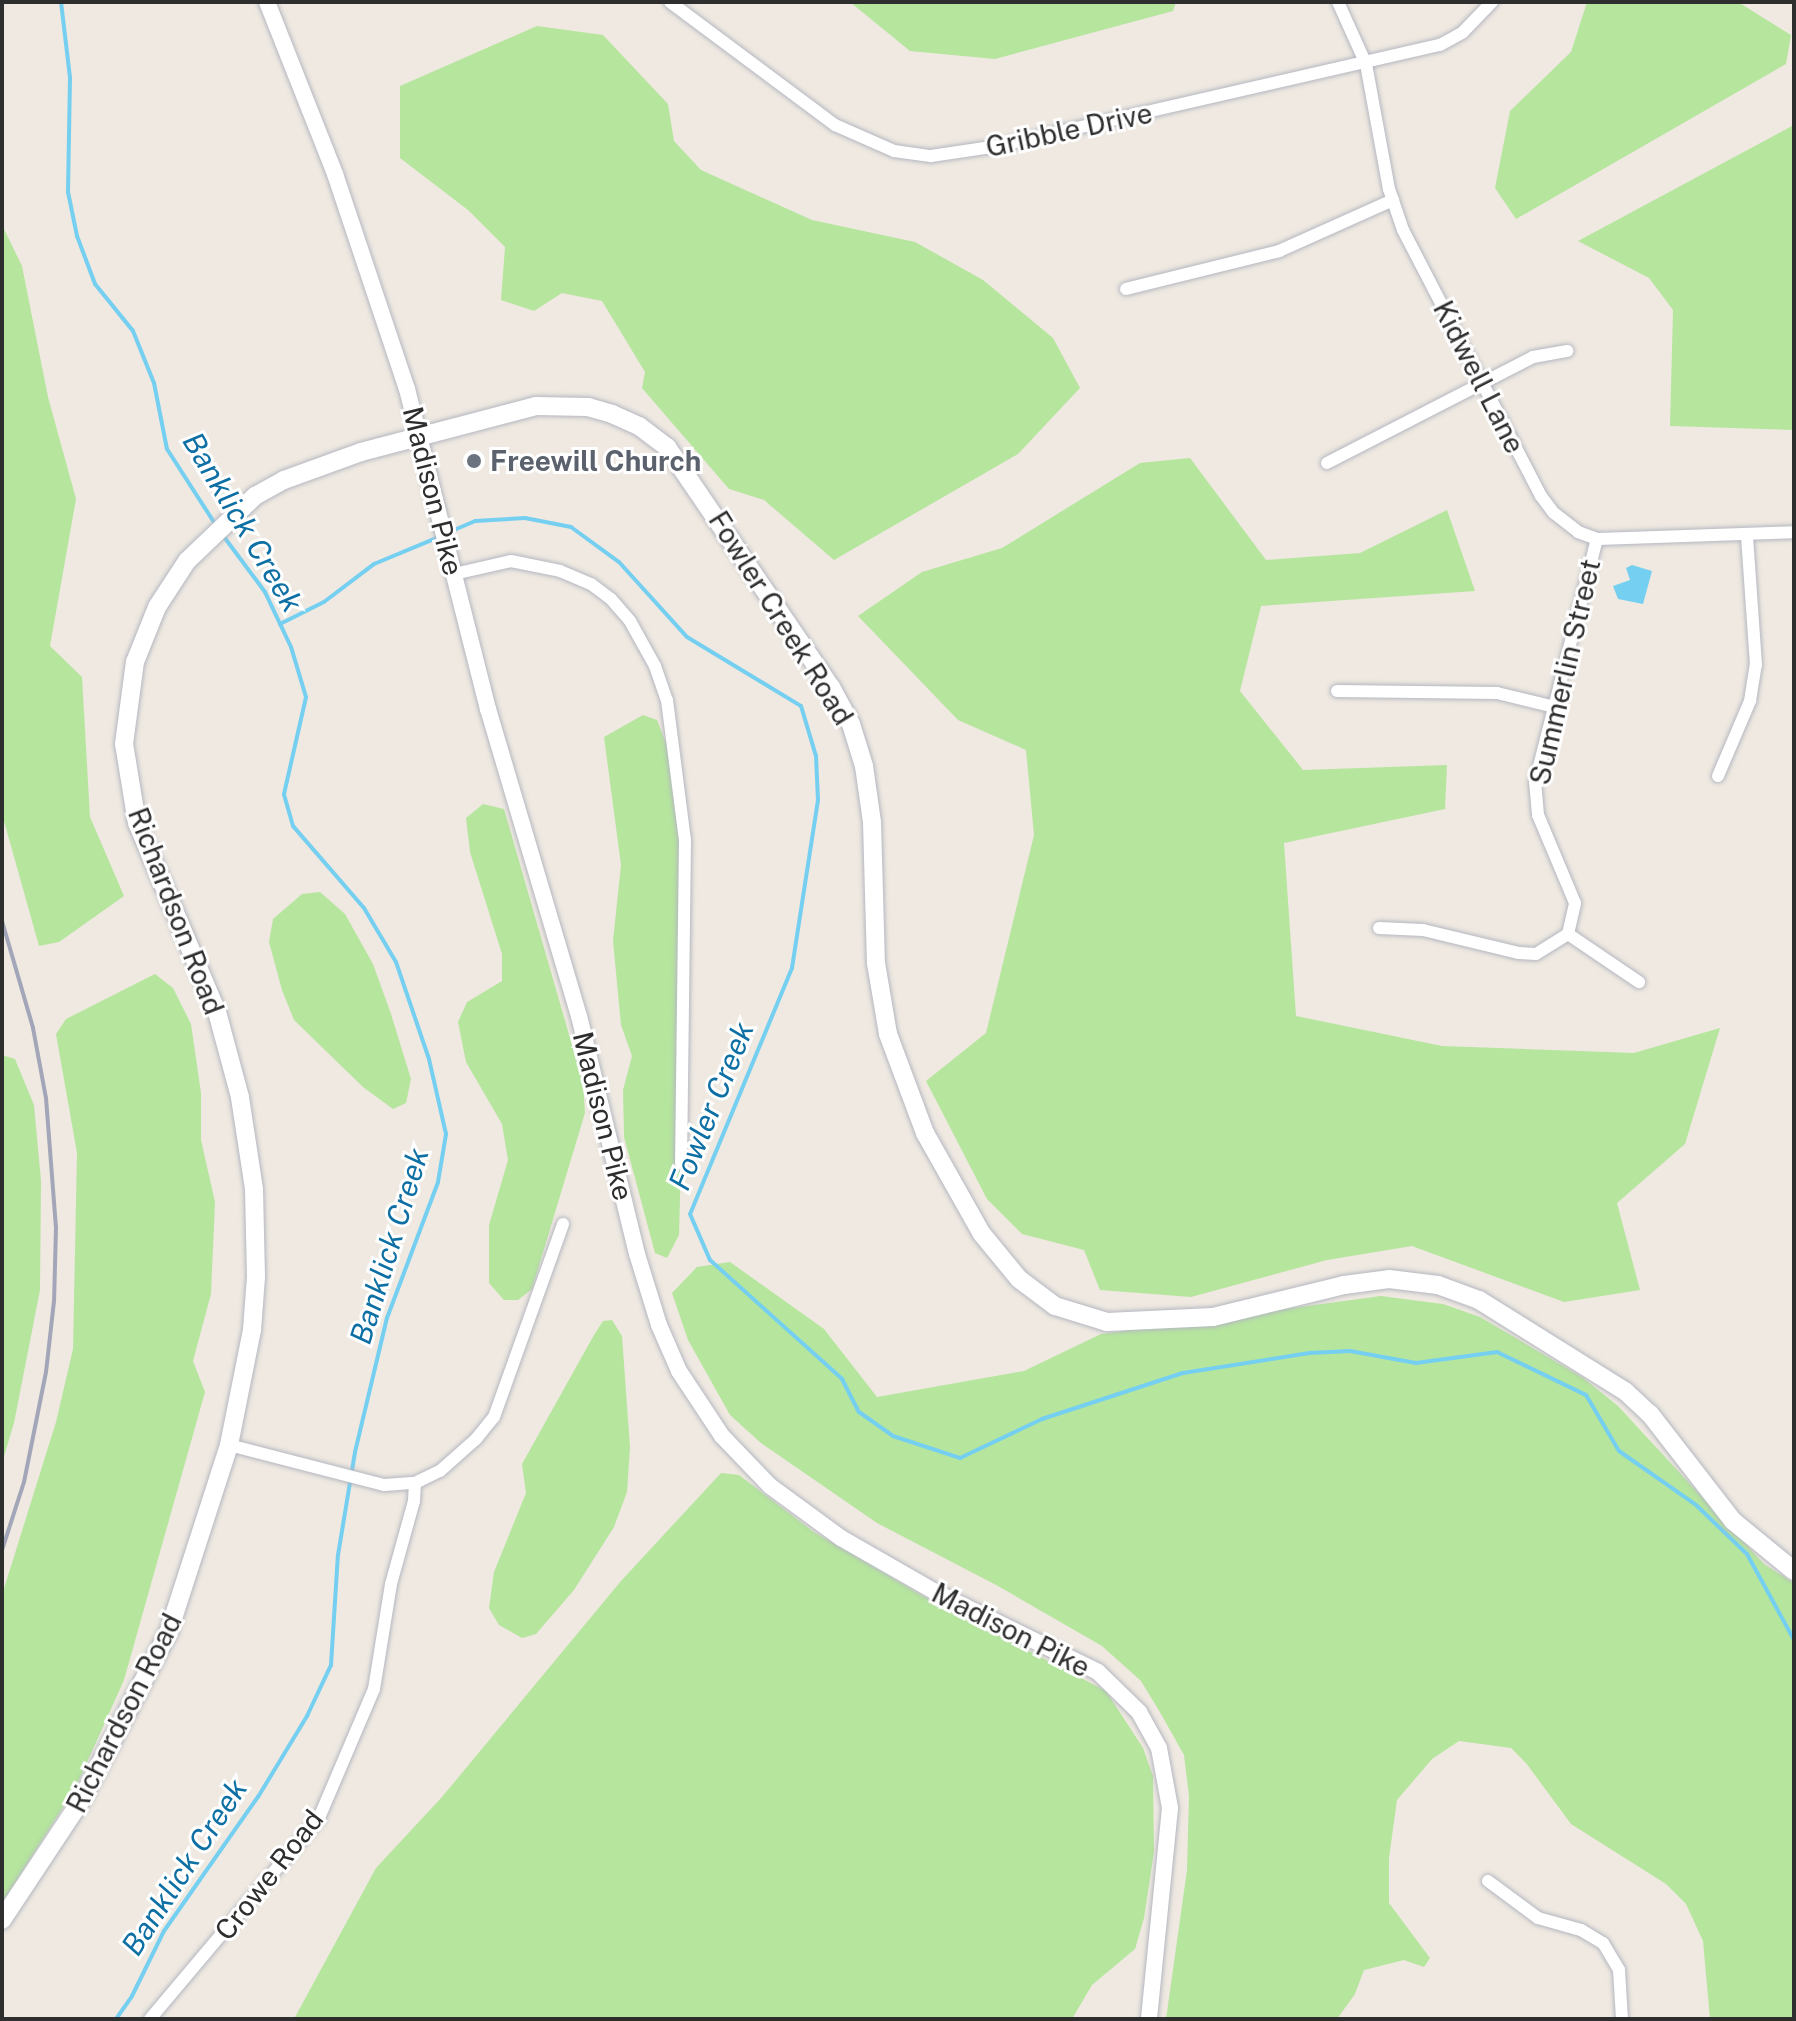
<!DOCTYPE html>
<style>
body{margin:0}
#map{position:relative;width:1796px;height:2021px;overflow:hidden;background:#efe9e1;font-family:"Public Sans",sans-serif}
div>[style]{position:absolute}
[style*='--x']{left:calc(var(--x)*1px);top:calc(var(--y)*1px);width:calc(var(--w)*1px);rotate:calc(var(--a)*1deg)}
.green>*{inset:0;background:#b6e59e}
.water>*{inset:0;background:#75cff0}
.stream>*{height:4px;margin:-2px;padding:0 2px;transform-origin:2px;border-radius:2px;background:#75cff0}
.roads{filter:drop-shadow(0 0 2px #b4b7c1) drop-shadow(0 0 2px #b4b7c1)}
.minor>*{height:12px;margin:-6px;padding:0 6px;transform-origin:6px;border-radius:6px;background:#fff}
.tertiary>*{height:16px;margin:-8px;padding:0 8px;transform-origin:8px;border-radius:8px;background:#fff}
.secondary>*{height:18px;margin:-9px;padding:0 9px;transform-origin:9px;border-radius:9px;background:#fff}
.rail>*{height:4px;margin:-2px;padding:0 2px;transform-origin:2px;border-radius:2px;background:#a3a6b8}
.dots>*{width:22px;height:22px;translate:-50% -50%;box-sizing:border-box;border:4px solid #fff;border-radius:50%}
span{translate:-50% -50%;white-space:nowrap;text-align:center;line-height:1.15;-webkit-text-stroke:6px #fff;paint-order:stroke}
.street-label{font-size:28px;color:#2e2e2e}
.worship-label{font-size:28px;color:#5b616d;font-weight:700}
.left{translate:0 -50%;text-align:left}
.water-label{font-size:30px;color:#0d6fa3;font-style:italic}
.frame{position:absolute;inset:0;border:4px solid #2e2e2e;pointer-events:none}
</style>
<div id="map">
<div class="green">
<i style="clip-path:polygon(850px 2px,1176px 2px,1173px 11px,995px 59px,910px 51px)"></i>
<i style="clip-path:polygon(1587px 2px,1738px 2px,1791px 35px,1786px 64px,1516px 219px,1495px 188px,1510px 111px,1571px 52px)"></i>
<i style="clip-path:polygon(537px 26px,603px 35px,668px 104px,674px 141px,701px 170px,812px 220px,915px 242px,983px 280px,1053px 338px,1080px 388px,1018px 454px,834px 560px,764px 500px,729px 489px,642px 388px,645px 372px,602px 301px,562px 293px,534px 311px,501px 300px,505px 247px,468px 210px,400px 158px,400px 86px)"></i>
<i style="clip-path:polygon(1794px 125px,1794px 430px,1670px 426px,1673px 310px,1649px 278px,1578px 241px)"></i>
<i style="clip-path:polygon(2px 225px,22px 266px,48px 397px,76px 499px,50px 646px,82px 677px,90px 817px,124px 896px,59px 942px,39px 946px,2px 814px)"></i>
<i style="clip-path:polygon(1190px 458px,1266px 560px,1360px 553px,1447px 510px,1475px 591px,1261px 606px,1240px 691px,1303px 770px,1447px 765px,1445px 809px,1284px 843px,1296px 1016px,1442px 1046px,1634px 1053px,1720px 1028px,1685px 1144px,1617px 1203px,1640px 1290px,1564px 1302px,1412px 1246px,1327px 1260px,1191px 1297px,1100px 1290px,1084px 1250px,1022px 1234px,987px 1199px,926px 1081px,986px 1033px,1034px 835px,1026px 750px,958px 720px,858px 616px,922px 572px,1002px 548px,1140px 463px)"></i>
<i style="clip-path:polygon(643px 715px,657px 720px,678px 774px,686px 974px,679px 1235px,667px 1258px,655px 1253px,624px 1137px,623px 1090px,632px 1056px,621px 1025px,613px 941px,621px 865px,604px 737px)"></i>
<i style="clip-path:polygon(483px 804px,504px 809px,583px 1083px,585px 1113px,532px 1289px,518px 1300px,504px 1300px,489px 1283px,489px 1225px,508px 1160px,502px 1124px,466px 1062px,458px 1022px,467px 1002px,502px 981px,502px 954px,470px 852px,466px 818px)"></i>
<i style="clip-path:polygon(320px 892px,345px 914px,373px 964px,391px 1014px,411px 1079px,406px 1103px,393px 1109px,363px 1087px,294px 1020px,282px 990px,269px 942px,273px 919px,302px 894px)"></i>
<i style="clip-path:polygon(155px 974px,173px 988px,191px 1024px,201px 1093px,201px 1140px,215px 1202px,211px 1294px,193px 1361px,205px 1392px,124px 1680px,76px 1787px,2px 1903px,2px 1595px,56px 1422px,73px 1349px,77px 1153px,56px 1034px,66px 1019px)"></i>
<i style="clip-path:polygon(2px 1055px,15px 1059px,34px 1105px,41px 1181px,40px 1290px,14px 1423px,2px 1463px)"></i>
<i style="clip-path:polygon(730px 1262px,824px 1329px,877px 1397px,1024px 1371px,1101px 1334px,1381px 1296px,1443px 1304px,1480px 1317px,1582px 1377px,1618px 1406px,1764px 1564px,1794px 1583px,1794px 2019px,1710px 2019px,1703px 1941px,1686px 1904px,1666px 1884px,1571px 1824px,1526px 1763px,1511px 1748px,1459px 1741px,1432px 1759px,1397px 1800px,1389px 1858px,1389px 1903px,1430px 1958px,1424px 1967px,1404px 1960px,1364px 1970px,1355px 1994px,1337px 2019px,1166px 2019px,1187px 1870px,1189px 1796px,1184px 1755px,1161px 1714px,1141px 1681px,1102px 1646px,998px 1586px,877px 1523px,761px 1443px,730px 1415px,688px 1340px,672px 1293px,697px 1267px)"></i>
<i style="clip-path:polygon(612px 1320px,622px 1336px,630px 1447px,627px 1492px,614px 1527px,574px 1590px,536px 1634px,522px 1638px,499px 1625px,489px 1608px,494px 1572px,526px 1493px,522px 1464px,594px 1335px,603px 1321px)"></i>
<i style="clip-path:polygon(721px 1473px,739px 1475px,814px 1532px,923px 1596px,1106px 1691px,1143px 1748px,1153px 1776px,1154px 1852px,1144px 1918px,1135px 1949px,1092px 1985px,1072px 2019px,294px 2019px,376px 1868px,442px 1797px,621px 1581px)"></i>
</div>
<div class="water">
<i style="clip-path:polygon(1632px 565px,1652px 571px,1643px 604px,1618px 599px,1613px 586px,1630px 580px,1626px 568px)"></i>
</div>
<div class="stream">
<i style="--x:61;--y:2;--w:77;--a:83.2"></i>
<i style="--x:70;--y:78;--w:114;--a:91"></i>
<i style="--x:68;--y:192;--w:45;--a:78.4"></i>
<i style="--x:77;--y:236;--w:51;--a:69.4"></i>
<i style="--x:95;--y:284;--w:60;--a:51"></i>
<i style="--x:133;--y:331;--w:56;--a:68"></i>
<i style="--x:154;--y:383;--w:67;--a:78.9"></i>
<i style="--x:167;--y:449;--w:93;--a:57.3"></i>
<i style="--x:447;--y:533;--w:30;--a:-23"></i>
<i style="--x:475;--y:521;--w:50;--a:-3.4"></i>
<i style="--x:525;--y:518;--w:47;--a:11.1"></i>
<i style="--x:571;--y:527;--w:59;--a:36.1"></i>
<i style="--x:619;--y:562;--w:101;--a:47.8"></i>
<i style="--x:687;--y:637;--w:133;--a:31.2"></i>
<i style="--x:801;--y:706;--w:52;--a:73.3"></i>
<i style="--x:816;--y:756;--w:44;--a:87.4"></i>
<i style="--x:818;--y:800;--w:170;--a:98.8"></i>
<i style="--x:792;--y:968;--w:266;--a:112.5"></i>
<i style="--x:690;--y:1214;--w:50;--a:66.5"></i>
<i style="--x:710;--y:1260;--w:178;--a:42"></i>
<i style="--x:842;--y:1379;--w:37;--a:63"></i>
<i style="--x:859;--y:1412;--w:42;--a:35.2"></i>
<i style="--x:893;--y:1436;--w:71;--a:18.2"></i>
<i style="--x:960;--y:1458;--w:91;--a:-25.4"></i>
<i style="--x:1042;--y:1419;--w:148;--a:-18.1"></i>
<i style="--x:1183;--y:1373;--w:128;--a:-9"></i>
<i style="--x:1309;--y:1353;--w:41;--a:-2.8"></i>
<i style="--x:1350;--y:1351;--w:67;--a:10.3"></i>
<i style="--x:1416;--y:1363;--w:82;--a:-7.7"></i>
<i style="--x:1497;--y:1352;--w:99;--a:25.8"></i>
<i style="--x:1586;--y:1395;--w:65;--a:59.5"></i>
<i style="--x:1619;--y:1451;--w:94;--a:35"></i>
<i style="--x:1696;--y:1505;--w:71;--a:43.9"></i>
<i style="--x:1747;--y:1554;--w:98;--a:61.3"></i>
<i style="--x:280;--y:624;--w:49;--a:-26.6"></i>
<i style="--x:324;--y:602;--w:63;--a:-37.2"></i>
<i style="--x:374;--y:564;--w:70;--a:-22.6"></i>
<i style="--x:116;--y:2019;--w:28;--a:-55"></i>
<i style="--x:132;--y:1996;--w:72;--a:-63.8"></i>
<i style="--x:164;--y:1931;--w:164;--a:-55"></i>
<i style="--x:258;--y:1797;--w:95;--a:-58.8"></i>
<i style="--x:307;--y:1716;--w:56;--a:-64.8"></i>
<i style="--x:331;--y:1665;--w:110;--a:-86.4"></i>
<i style="--x:338;--y:1555;--w:104;--a:-80.6"></i>
<i style="--x:355;--y:1452;--w:138;--a:-76.6"></i>
<i style="--x:387;--y:1318;--w:145;--a:-69.4"></i>
<i style="--x:438;--y:1182;--w:49;--a:-80.5"></i>
<i style="--x:446;--y:1134;--w:77;--a:-102.8"></i>
<i style="--x:429;--y:1059;--w:102;--a:-108.8"></i>
<i style="--x:396;--y:962;--w:63;--a:-120.7"></i>
<i style="--x:364;--y:908;--w:108;--a:-130.9"></i>
<i style="--x:293;--y:826;--w:33;--a:-106"></i>
<i style="--x:284;--y:794;--w:99;--a:-77.2"></i>
<i style="--x:306;--y:697;--w:52;--a:-106.7"></i>
<i style="--x:291;--y:647;--w:61;--a:-115.3"></i>
<i style="--x:265;--y:592;--w:72;--a:-126.6"></i>
</div>
<div class="roads">
<div class="minor">
<i style="--x:670;--y:2;--w:206;--a:36.7"></i>
<i style="--x:835;--y:125;--w:64;--a:23.8"></i>
<i style="--x:894;--y:151;--w:37;--a:8"></i>
<i style="--x:931;--y:156;--w:68;--a:-8.5"></i>
<i style="--x:998;--y:146;--w:453;--a:-12.9"></i>
<i style="--x:1440;--y:45;--w:26;--a:-29"></i>
<i style="--x:1463;--y:32;--w:42;--a:-46"></i>
<i style="--x:1338;--y:2;--w:68;--a:65.7"></i>
<i style="--x:1366;--y:64;--w:127;--a:79.6"></i>
<i style="--x:1389;--y:189;--w:43;--a:71.1"></i>
<i style="--x:1403;--y:230;--w:300;--a:62.6"></i>
<i style="--x:1541;--y:496;--w:21;--a:53"></i>
<i style="--x:1554;--y:513;--w:31;--a:38"></i>
<i style="--x:1578;--y:532;--w:20;--a:20"></i>
<i style="--x:1597;--y:539;--w:197;--a:-2"></i>
<i style="--x:1126;--y:289;--w:158;--a:-13.9"></i>
<i style="--x:1279;--y:251;--w:125;--a:-24.1"></i>
<i style="--x:1327;--y:463;--w:232;--a:-27.2"></i>
<i style="--x:1533;--y:357;--w:35;--a:-10"></i>
<i style="--x:454;--y:574;--w:58;--a:-12.8"></i>
<i style="--x:511;--y:561;--w:50;--a:11.5"></i>
<i style="--x:560;--y:571;--w:34;--a:23"></i>
<i style="--x:591;--y:584;--w:25;--a:37"></i>
<i style="--x:611;--y:599;--w:29;--a:49"></i>
<i style="--x:630;--y:621;--w:51;--a:60.9"></i>
<i style="--x:655;--y:666;--w:36;--a:71"></i>
<i style="--x:667;--y:700;--w:141;--a:82.7"></i>
<i style="--x:685;--y:840;--w:323;--a:90.7"></i>
<i style="--x:1337;--y:691;--w:160;--a:0.7"></i>
<i style="--x:1497;--y:693;--w:60;--a:13.6"></i>
<i style="--x:1718;--y:776;--w:82;--a:-66.9"></i>
<i style="--x:1750;--y:701;--w:36;--a:-81"></i>
<i style="--x:1756;--y:665;--w:130;--a:-94"></i>
<i style="--x:1379;--y:928;--w:44;--a:2.6"></i>
<i style="--x:1423;--y:930;--w:99;--a:13.5"></i>
<i style="--x:1519;--y:953;--w:17;--a:3"></i>
<i style="--x:1536;--y:954;--w:38;--a:-32"></i>
<i style="--x:1568;--y:934;--w:32;--a:-77"></i>
<i style="--x:1575;--y:903;--w:95;--a:-112.8"></i>
<i style="--x:1538;--y:815;--w:33;--a:-95"></i>
<i style="--x:1535;--y:782;--w:251;--a:-75.7"></i>
<i style="--x:1568;--y:934;--w:86;--a:34.1"></i>
<i style="--x:229;--y:1445;--w:160;--a:14.5"></i>
<i style="--x:384;--y:1485;--w:31;--a:-4"></i>
<i style="--x:415;--y:1483;--w:28;--a:-26"></i>
<i style="--x:440;--y:1471;--w:48;--a:-41.6"></i>
<i style="--x:476;--y:1439;--w:28;--a:-51"></i>
<i style="--x:494;--y:1417;--w:205;--a:-70.3"></i>
<i style="--x:1488;--y:1881;--w:62;--a:36.5"></i>
<i style="--x:1538;--y:1918;--w:45;--a:15.6"></i>
<i style="--x:1581;--y:1930;--w:26;--a:31"></i>
<i style="--x:1603;--y:1943;--w:31;--a:59"></i>
<i style="--x:1619;--y:1970;--w:49;--a:86.5"></i>
<i style="--x:150;--y:2019;--w:263;--a:-49.9"></i>
<i style="--x:319;--y:1818;--w:140;--a:-66.9"></i>
<i style="--x:374;--y:1689;--w:106;--a:-80.8"></i>
<i style="--x:391;--y:1584;--w:86;--a:-74.5"></i>
<i style="--x:414;--y:1501;--w:18;--a:-87"></i>
</div>
<div class="tertiary">
<i style="--x:267;--y:2;--w:185;--a:68.4"></i>
<i style="--x:335;--y:174;--w:227;--a:71.5"></i>
<i style="--x:407;--y:389;--w:330;--a:75.8"></i>
<i style="--x:488;--y:709;--w:320;--a:73.5"></i>
<i style="--x:579;--y:1016;--w:245;--a:76.3"></i>
<i style="--x:637;--y:1254;--w:74;--a:72.8"></i>
<i style="--x:659;--y:1325;--w:50;--a:66.5"></i>
<i style="--x:679;--y:1371;--w:78;--a:56.5"></i>
<i style="--x:722;--y:1436;--w:69;--a:46.2"></i>
<i style="--x:770;--y:1486;--w:88;--a:36.2"></i>
<i style="--x:841;--y:1538;--w:111;--a:29.8"></i>
<i style="--x:937;--y:1593;--w:179;--a:26.1"></i>
<i style="--x:1098;--y:1672;--w:57;--a:44.3"></i>
<i style="--x:1139;--y:1712;--w:41;--a:60.9"></i>
<i style="--x:1159;--y:1748;--w:61;--a:79.6"></i>
<i style="--x:1170;--y:1808;--w:212;--a:95.7"></i>
</div>
<div class="secondary">
<i style="--x:2;--y:1920;--w:145;--a:-56.5"></i>
<i style="--x:82;--y:1799;--w:189;--a:-62.6"></i>
<i style="--x:169;--y:1631;--w:195;--a:-72.1"></i>
<i style="--x:229;--y:1445;--w:117;--a:-78.7"></i>
<i style="--x:252;--y:1330;--w:53;--a:-85.7"></i>
<i style="--x:256;--y:1277;--w:88;--a:-91.3"></i>
<i style="--x:254;--y:1189;--w:93;--a:-98.7"></i>
<i style="--x:240;--y:1097;--w:88;--a:-105.1"></i>
<i style="--x:217;--y:1012;--w:205;--a:-112.9"></i>
<i style="--x:137;--y:823;--w:80;--a:-99.3"></i>
<i style="--x:124;--y:744;--w:83;--a:-82.4"></i>
<i style="--x:135;--y:662;--w:59;--a:-68.2"></i>
<i style="--x:157;--y:607;--w:55;--a:-56.9"></i>
<i style="--x:187;--y:561;--w:94;--a:-43.7"></i>
<i style="--x:255;--y:496;--w:33;--a:-29"></i>
<i style="--x:284;--y:480;--w:82;--a:-20"></i>
<i style="--x:361;--y:452;--w:181;--a:-14.7"></i>
<i style="--x:536;--y:406;--w:52;--a:1.1"></i>
<i style="--x:588;--y:407;--w:25;--a:16"></i>
<i style="--x:612;--y:414;--w:30;--a:24"></i>
<i style="--x:639;--y:426;--w:35;--a:37"></i>
<i style="--x:667;--y:447;--w:291;--a:55.7"></i>
<i style="--x:831;--y:687;--w:42;--a:61.6"></i>
<i style="--x:851;--y:724;--w:44;--a:72.8"></i>
<i style="--x:864;--y:766;--w:57;--a:81.9"></i>
<i style="--x:872;--y:822;--w:141;--a:88.4"></i>
<i style="--x:876;--y:963;--w:72;--a:80.4"></i>
<i style="--x:888;--y:1034;--w:106;--a:69.5"></i>
<i style="--x:925;--y:1133;--w:116;--a:60.6"></i>
<i style="--x:982;--y:1234;--w:58;--a:50.6"></i>
<i style="--x:1019;--y:1279;--w:45;--a:36.9"></i>
<i style="--x:1055;--y:1306;--w:54;--a:17.1"></i>
<i style="--x:1107;--y:1322;--w:106;--a:-2.7"></i>
<i style="--x:1213;--y:1317;--w:135;--a:-13.7"></i>
<i style="--x:1344;--y:1285;--w:45;--a:-7.6"></i>
<i style="--x:1389;--y:1279;--w:49;--a:7"></i>
<i style="--x:1438;--y:1285;--w:44;--a:20.1"></i>
<i style="--x:1479;--y:1300;--w:173;--a:32"></i>
<i style="--x:1626;--y:1392;--w:33;--a:43"></i>
<i style="--x:1650;--y:1414;--w:135;--a:52.2"></i>
<i style="--x:1733;--y:1521;--w:79;--a:39.3"></i>
</div>
</div>
<div class="rail">
<i style="--x:2;--y:921;--w:111;--a:73.8"></i>
<i style="--x:33;--y:1028;--w:71;--a:79.5"></i>
<i style="--x:46;--y:1098;--w:129;--a:85.6"></i>
<i style="--x:56;--y:1227;--w:74;--a:91.5"></i>
<i style="--x:54;--y:1301;--w:71;--a:96.4"></i>
<i style="--x:46;--y:1372;--w:112;--a:101.3"></i>
<i style="--x:24;--y:1482;--w:71;--a:107.9"></i>
</div>
<div class="dots">
<i style="left:474px;top:461px;background:#6b7280"></i>
</div>
<div class="street-label">
<span style="left:1069px;top:130px;rotate:-12deg">Gribble Drive</span>
<span style="left:1479px;top:377px;rotate:63deg">Kidwell Lane</span>
<span style="left:433px;top:491px;rotate:76deg">Madison Pike</span>
<span style="left:781px;top:618px;rotate:58deg">Fowler Creek Road</span>
<span style="left:1565px;top:672px;rotate:-77deg">Summerlin Street</span>
<span style="left:176px;top:911px;rotate:69deg">Richardson Road</span>
<span style="left:603px;top:1116px;rotate:76deg">Madison Pike</span>
<span style="left:1011px;top:1630px;rotate:27deg">Madison Pike</span>
<span style="left:124px;top:1713px;rotate:-63deg">Richardson Road</span>
<span style="left:269px;top:1875px;rotate:-52deg">Crowe Road</span>
</div>
<div class="worship-label">
<span class="left" style="left:490px;top:461px">Freewill Church</span>
</div>
<div class="water-label">
<span style="left:243px;top:522px;rotate:59deg">Banklick Creek</span>
<span style="left:711px;top:1106px;rotate:-68deg">Fowler Creek</span>
<span style="left:389px;top:1246px;rotate:-73deg">Banklick Creek</span>
<span style="left:184px;top:1867px;rotate:-57deg">Banklick Creek</span>
</div>
<div class="frame"></div>
</div>
